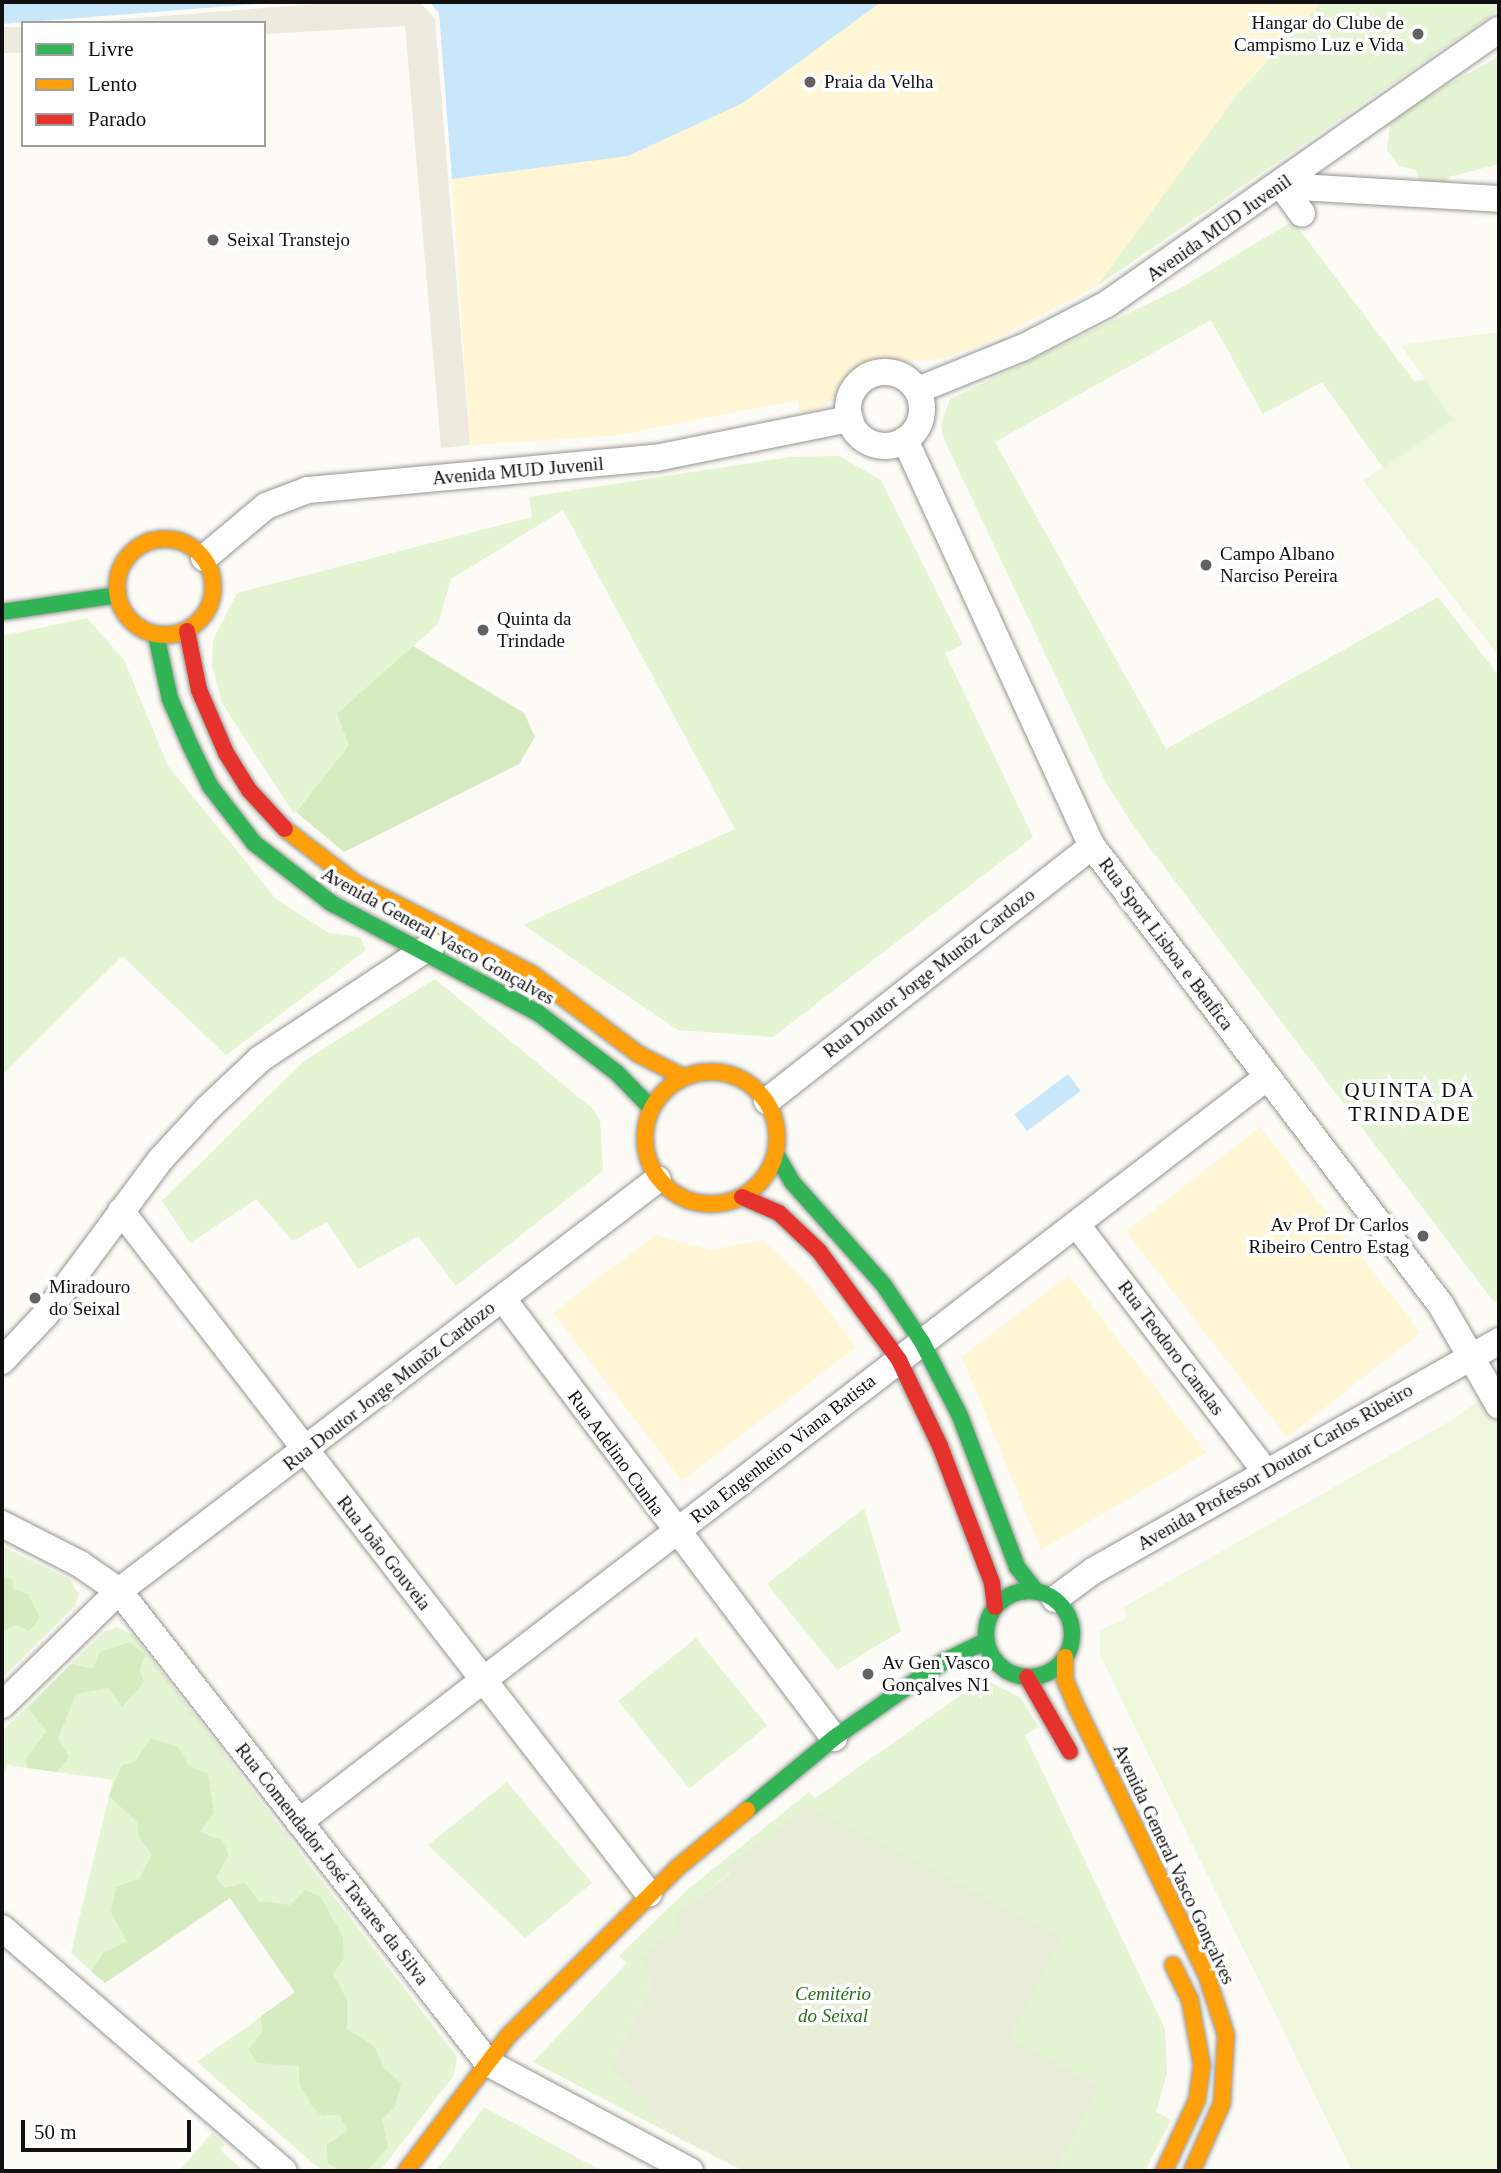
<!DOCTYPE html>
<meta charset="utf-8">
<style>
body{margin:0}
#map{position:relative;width:1501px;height:2173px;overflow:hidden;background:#fcfbf5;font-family:Georgia,serif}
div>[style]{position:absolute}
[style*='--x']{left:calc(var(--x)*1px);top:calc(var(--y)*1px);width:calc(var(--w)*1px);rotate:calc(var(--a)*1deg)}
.green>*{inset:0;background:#e5f4d3;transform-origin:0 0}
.forest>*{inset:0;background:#d6ecc0}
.sand>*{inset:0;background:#fef6d5;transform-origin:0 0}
.cemetery>*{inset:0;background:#e8eed8}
.pitch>*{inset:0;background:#eff7dd}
.plaza>*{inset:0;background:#edeae0;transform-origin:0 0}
.water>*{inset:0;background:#c8e7fa;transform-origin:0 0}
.roads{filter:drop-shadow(0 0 2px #969693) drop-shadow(0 0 2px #969693)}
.street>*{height:26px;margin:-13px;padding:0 13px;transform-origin:13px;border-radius:13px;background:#fffefe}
.street>.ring{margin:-13px;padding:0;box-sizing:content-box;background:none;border:26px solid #fffefe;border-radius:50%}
.fast>*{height:16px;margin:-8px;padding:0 8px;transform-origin:8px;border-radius:8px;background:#30b455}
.fast>.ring{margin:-8px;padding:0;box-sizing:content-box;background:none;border:16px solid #30b455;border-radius:50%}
.slow>*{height:16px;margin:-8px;padding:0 8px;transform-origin:8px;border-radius:8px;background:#ff9f0a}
.slow>.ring{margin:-8px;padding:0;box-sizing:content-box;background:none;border:16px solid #ff9f0a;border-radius:50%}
.jam>*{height:16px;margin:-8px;padding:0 8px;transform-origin:8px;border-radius:8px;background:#e5322d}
.dots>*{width:19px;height:19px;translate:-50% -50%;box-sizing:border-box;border:4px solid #fff;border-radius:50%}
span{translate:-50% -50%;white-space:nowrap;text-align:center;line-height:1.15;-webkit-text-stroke:7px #fff;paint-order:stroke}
.poi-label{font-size:19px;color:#101010}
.right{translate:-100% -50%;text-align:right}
.left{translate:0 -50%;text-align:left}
.street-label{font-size:19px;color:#101010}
.park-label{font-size:19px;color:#296e19;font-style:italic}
.neighbourhood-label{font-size:21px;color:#101010;letter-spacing:2px}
.frame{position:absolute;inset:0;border:4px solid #101010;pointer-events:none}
.legend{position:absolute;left:21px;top:21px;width:245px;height:126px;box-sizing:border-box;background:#fff;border:2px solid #9f9f9f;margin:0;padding:9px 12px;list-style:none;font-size:21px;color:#101010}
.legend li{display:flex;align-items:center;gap:14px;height:35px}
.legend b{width:35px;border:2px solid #9f9f9f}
.scale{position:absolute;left:21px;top:2120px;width:170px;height:32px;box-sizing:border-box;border:4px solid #101010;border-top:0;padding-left:9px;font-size:21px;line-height:24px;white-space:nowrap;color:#101010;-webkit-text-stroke:5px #fff;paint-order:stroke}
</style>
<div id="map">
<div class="green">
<i style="clip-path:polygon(1321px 2px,1499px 2px,1499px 10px,1097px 286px,1238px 93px)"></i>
<i style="clip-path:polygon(1499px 56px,1499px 164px,1449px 177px,1444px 185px,1420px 183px,1416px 170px,1399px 166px,1387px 150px,1390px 125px,1402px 111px)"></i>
<i style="clip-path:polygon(1293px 221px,1414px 381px,1499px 373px,1394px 483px,1322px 382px,1263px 414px,1211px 320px,995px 442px,1166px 749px,1438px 597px,1499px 676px,1499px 1299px,1494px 1302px,1134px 827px,1106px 783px,943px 437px,941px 425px,950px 399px,1179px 289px)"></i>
<i style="clip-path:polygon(839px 456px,881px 480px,963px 645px,945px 653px,1033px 837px,773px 1037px,678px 1030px,523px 925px,735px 829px,563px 510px,451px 579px,438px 624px,338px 714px,349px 745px,294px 814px,222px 703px,212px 666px,213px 640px,237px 593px,532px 517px,529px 497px,790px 457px)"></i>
<i style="clip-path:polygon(87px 618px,124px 660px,168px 766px,276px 899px,329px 933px,360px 937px,366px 950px,226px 1055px,122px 956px,2px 1075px,2px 636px)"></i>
<i style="clip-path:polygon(435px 979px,593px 1109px,600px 1120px,603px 1171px,456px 1286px,418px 1236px,358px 1269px,327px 1222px,293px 1241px,256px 1199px,190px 1243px,162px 1201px,304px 1061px)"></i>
<i style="clip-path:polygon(864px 1508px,901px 1631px,837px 1670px,767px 1584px)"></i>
<i style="clip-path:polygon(2px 1546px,69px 1579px,79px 1594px,75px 1606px,2px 1678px)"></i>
<i style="clip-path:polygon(117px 1627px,134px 1636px,457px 2057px,454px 2075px,380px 2171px,322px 2171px,197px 2062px,295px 1993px,230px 1898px,105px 1983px,71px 1953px,113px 1780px,8px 1765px,2px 1778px,2px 1731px,104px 1632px)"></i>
<i style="left:696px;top:1638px;width:113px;height:100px;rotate:51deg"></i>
<i style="clip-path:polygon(984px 1679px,1021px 1698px,1039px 1727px,1025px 1735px,1165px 2029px,1167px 2073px,1156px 2112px,1171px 2120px,1145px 2171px,1055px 2171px,1100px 2086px,1008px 2040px,726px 1868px,730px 1873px,675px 1917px,681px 1925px,610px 2067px,669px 2133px,533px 2062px,627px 1963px,619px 1956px,687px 1890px,809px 1792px,815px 1798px)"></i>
<i style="clip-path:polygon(507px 1782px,592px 1883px,525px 1938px,428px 1845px)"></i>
<i style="clip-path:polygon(484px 2107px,585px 2162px,603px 2171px,436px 2171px)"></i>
<i style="clip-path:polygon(212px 2133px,225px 2144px,220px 2150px,244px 2171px,179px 2171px)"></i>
</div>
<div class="forest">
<i style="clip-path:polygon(413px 646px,524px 713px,535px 737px,519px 764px,344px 852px,296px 812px,349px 745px,337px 714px)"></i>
<i style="clip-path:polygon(2px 1575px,12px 1580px,14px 1590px,28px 1594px,40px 1618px,29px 1631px,18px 1625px,2px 1631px)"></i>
<i style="clip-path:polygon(130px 1642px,145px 1654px,140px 1670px,144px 1682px,122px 1707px,108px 1688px,76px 1694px,58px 1738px,69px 1757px,57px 1772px,27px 1768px,26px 1758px,47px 1731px,28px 1708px,71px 1664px,93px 1669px,100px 1652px)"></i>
<i style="clip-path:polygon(151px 1738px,178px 1747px,189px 1766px,208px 1774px,214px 1813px,200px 1832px,221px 1840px,229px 1854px,216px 1878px,225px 1888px,245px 1883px,259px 1901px,290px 1905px,305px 1890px,320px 1896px,343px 1937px,344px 1958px,333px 1974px,347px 2000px,347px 2029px,374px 2046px,384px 2068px,401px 2083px,395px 2107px,382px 2119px,388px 2148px,366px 2171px,340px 2171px,328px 2163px,327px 2145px,348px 2130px,339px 2115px,322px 2116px,311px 2105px,299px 2082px,299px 2066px,257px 2063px,248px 2049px,262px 2033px,261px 2016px,295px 1992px,230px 1898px,105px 1983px,91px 1971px,104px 1952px,127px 1942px,111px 1912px,116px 1887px,139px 1879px,152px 1854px,139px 1837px,137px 1822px,109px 1796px,122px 1765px,135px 1762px)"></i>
</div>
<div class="sand">
<i style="clip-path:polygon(881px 2px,1321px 2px,1238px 93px,1097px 286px,987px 343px,941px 359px,866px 363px,826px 405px,801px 415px,798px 400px,618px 435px,470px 445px,452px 179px,628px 156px,743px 103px)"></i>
<i style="left:1260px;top:1127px;width:261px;height:170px;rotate:52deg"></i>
<i style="clip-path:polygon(655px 1235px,711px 1250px,764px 1240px,807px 1282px,856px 1347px,682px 1481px,553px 1313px)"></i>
<i style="clip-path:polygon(1068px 1275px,1206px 1453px,1041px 1550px,962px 1357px)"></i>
</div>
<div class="cemetery">
<i style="clip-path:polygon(808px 1806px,1063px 1937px,1008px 2039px,1100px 2086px,1055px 2171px,744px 2171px,669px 2133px,610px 2067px,654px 1979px,639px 1960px,680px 1925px,674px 1917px,730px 1874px,725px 1868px)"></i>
</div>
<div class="pitch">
<i style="clip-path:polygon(1499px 332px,1499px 656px,1363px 481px,1453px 420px,1401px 345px)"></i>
<i style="clip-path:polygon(1499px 1387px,1499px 2171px,1352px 2171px,1100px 1655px,1100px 1630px,1127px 1618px,1124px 1607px,1452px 1420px)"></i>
</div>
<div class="plaza">
<i style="clip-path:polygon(341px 2px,420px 2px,435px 19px,470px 445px,441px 448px,405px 26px,264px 34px,264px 23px,73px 23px)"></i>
<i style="left:23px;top:27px;width:26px;height:21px;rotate:90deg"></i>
</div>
<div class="water">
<i style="clip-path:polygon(2px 2px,280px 2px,2px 24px)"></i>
<i style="clip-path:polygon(430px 2px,881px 2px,743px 103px,628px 156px,452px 179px,439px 13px)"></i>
<i style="left:1068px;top:1074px;width:21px;height:67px;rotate:53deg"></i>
</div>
<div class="roads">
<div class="street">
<i style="--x:1282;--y:186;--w:217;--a:3.4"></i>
<i style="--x:1282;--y:186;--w:34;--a:54"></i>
<i class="ring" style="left:848px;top:372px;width:48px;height:48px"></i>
<i style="--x:918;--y:390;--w:114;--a:-22.1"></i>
<i style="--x:1024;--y:347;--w:93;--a:-27.4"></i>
<i style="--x:1107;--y:304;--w:478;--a:-35"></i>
<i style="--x:905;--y:440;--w:447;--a:65.3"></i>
<i style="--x:1092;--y:846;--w:577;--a:52.75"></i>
<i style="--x:1441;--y:1305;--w:116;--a:60.1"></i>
<i style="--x:204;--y:558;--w:81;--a:-40"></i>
<i style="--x:266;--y:506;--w:45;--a:-20.9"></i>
<i style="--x:308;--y:490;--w:349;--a:-5.3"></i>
<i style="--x:656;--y:458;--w:198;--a:-11.4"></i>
<i style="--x:767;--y:1101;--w:413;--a:-38.1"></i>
<i style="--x:121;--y:1211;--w:863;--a:52.29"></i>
<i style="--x:1077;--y:1225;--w:310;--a:52.6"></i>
<i style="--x:503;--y:1299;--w:550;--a:52.98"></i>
<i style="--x:2;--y:1361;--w:63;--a:-46.9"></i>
<i style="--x:45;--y:1315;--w:193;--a:-53.4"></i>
<i style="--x:160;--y:1160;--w:69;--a:-47.3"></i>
<i style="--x:207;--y:1109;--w:73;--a:-43.3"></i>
<i style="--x:260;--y:1059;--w:206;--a:-33.5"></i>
<i style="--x:2;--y:1524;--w:88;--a:27.1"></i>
<i style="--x:80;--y:1564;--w:47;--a:34.7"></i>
<i style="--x:119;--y:1591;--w:599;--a:51.98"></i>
<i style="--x:488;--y:2063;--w:229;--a:28.1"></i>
<i style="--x:1055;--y:1599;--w:47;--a:-36.4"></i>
<i style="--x:1093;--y:1571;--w:467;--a:-29.5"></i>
<i style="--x:2;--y:1705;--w:163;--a:-44.3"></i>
<i style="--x:119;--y:1591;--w:678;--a:-37.39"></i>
<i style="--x:299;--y:1822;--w:1221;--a:-37.58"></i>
<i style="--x:2;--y:1928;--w:372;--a:40.8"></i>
</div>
<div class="fast">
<i style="--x:2;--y:612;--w:117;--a:-8.3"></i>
<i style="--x:156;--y:635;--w:66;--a:77.7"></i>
<i style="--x:170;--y:699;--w:50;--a:66.5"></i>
<i style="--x:190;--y:745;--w:46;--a:64"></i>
<i style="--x:210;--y:786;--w:72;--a:52.3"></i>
<i style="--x:254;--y:843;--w:98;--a:37.9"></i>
<i style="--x:331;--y:903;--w:234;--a:28"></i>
<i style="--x:538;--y:1013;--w:99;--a:37.2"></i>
<i style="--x:617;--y:1073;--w:49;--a:45.8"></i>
<i style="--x:776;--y:1154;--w:32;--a:60"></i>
<i style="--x:792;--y:1182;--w:137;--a:48.3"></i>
<i style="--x:883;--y:1284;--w:70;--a:56.1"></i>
<i style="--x:922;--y:1342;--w:83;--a:62.8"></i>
<i style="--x:960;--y:1416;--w:161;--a:69.3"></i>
<i style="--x:1017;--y:1567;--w:31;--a:52"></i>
<i class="ring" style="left:986px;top:1591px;width:70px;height:70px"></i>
<i style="--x:747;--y:1810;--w:113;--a:-39.6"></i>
<i style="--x:834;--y:1738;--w:131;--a:-35"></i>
<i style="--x:941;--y:1663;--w:50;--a:-26.1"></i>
</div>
<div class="slow">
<i class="ring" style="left:117px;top:539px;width:80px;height:80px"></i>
<i style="--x:285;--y:829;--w:91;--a:37.4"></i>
<i style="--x:357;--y:884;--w:197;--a:27.2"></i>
<i style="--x:532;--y:974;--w:133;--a:37"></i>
<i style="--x:638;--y:1054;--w:51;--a:27.1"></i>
<i class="ring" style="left:645px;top:1072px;width:116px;height:116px"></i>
<i style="--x:1065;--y:1657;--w:23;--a:90"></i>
<i style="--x:1065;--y:1680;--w:26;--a:67"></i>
<i style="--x:1075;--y:1704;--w:302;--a:64.1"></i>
<i style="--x:1207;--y:1976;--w:62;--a:72.1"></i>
<i style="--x:1226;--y:2035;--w:68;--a:93.4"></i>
<i style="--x:1222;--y:2103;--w:74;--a:113.8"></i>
<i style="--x:406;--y:2171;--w:169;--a:-52.9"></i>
<i style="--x:508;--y:2036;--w:238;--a:-44.8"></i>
<i style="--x:677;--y:1868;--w:91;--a:-39.6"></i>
<i style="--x:1164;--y:2171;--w:78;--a:-65.1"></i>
<i style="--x:1197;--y:2100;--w:34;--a:-82"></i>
<i style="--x:1202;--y:2066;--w:67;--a:-100.3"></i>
<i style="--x:1190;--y:2000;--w:39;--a:-116"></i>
</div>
<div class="jam">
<i style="--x:187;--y:631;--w:60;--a:78.5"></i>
<i style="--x:199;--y:690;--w:69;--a:66.8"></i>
<i style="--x:226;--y:753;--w:44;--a:58.1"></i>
<i style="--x:249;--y:790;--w:53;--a:47.3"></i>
<i style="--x:742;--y:1197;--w:40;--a:23.4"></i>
<i style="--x:779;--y:1213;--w:55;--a:43.5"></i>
<i style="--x:819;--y:1251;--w:135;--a:53.7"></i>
<i style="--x:899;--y:1360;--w:95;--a:64.5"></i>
<i style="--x:940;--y:1446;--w:147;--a:69.2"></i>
<i style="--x:992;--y:1583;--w:24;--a:83"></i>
<i style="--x:1027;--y:1677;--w:86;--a:60.2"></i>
</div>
</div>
<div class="dots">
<i style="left:1418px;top:34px;background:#636260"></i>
<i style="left:810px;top:82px;background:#636260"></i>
<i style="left:213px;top:240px;background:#636260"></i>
<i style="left:1206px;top:565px;background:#636260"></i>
<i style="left:483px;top:630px;background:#636260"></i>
<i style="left:1423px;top:1236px;background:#636260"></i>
<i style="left:35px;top:1298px;background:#636260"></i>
<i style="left:868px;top:1674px;background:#636260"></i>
</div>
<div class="poi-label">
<span class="right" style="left:1404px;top:34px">Hangar do Clube de<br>Campismo Luz e Vida</span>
<span class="left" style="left:824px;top:82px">Praia da Velha</span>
<span class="left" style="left:227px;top:240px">Seixal Transtejo</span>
<span class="left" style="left:1220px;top:565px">Campo Albano<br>Narciso Pereira</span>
<span class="left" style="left:497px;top:630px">Quinta da<br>Trindade</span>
<span class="right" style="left:1409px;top:1236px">Av Prof Dr Carlos<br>Ribeiro Centro Estag</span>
<span class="left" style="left:49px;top:1298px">Miradouro<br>do Seixal</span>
<span class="left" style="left:882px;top:1674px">Av Gen Vasco<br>Gonçalves N1</span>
</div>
<div class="street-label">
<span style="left:1219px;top:228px;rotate:-35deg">Avenida MUD Juvenil</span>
<span style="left:518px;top:471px;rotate:-5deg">Avenida MUD Juvenil</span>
<span style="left:438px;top:936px;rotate:29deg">Avenida General Vasco Gonçalves</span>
<span style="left:1166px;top:944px;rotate:53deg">Rua Sport Lisboa e Benfica</span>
<span style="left:929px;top:973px;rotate:-38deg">Rua Doutor Jorge Munõz Cardozo</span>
<span style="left:1171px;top:1348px;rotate:53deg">Rua Teodoro Canelas</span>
<span style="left:389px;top:1386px;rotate:-38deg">Rua Doutor Jorge Munõz Cardozo</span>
<span style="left:783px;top:1449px;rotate:-38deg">Rua Engenheiro Viana Batista</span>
<span style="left:616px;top:1453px;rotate:54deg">Rua Adelino Cunha</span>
<span style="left:1275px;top:1467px;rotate:-30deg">Avenida Professor Doutor Carlos Ribeiro</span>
<span style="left:384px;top:1553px;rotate:52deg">Rua João Gouveia</span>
<span style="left:332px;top:1864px;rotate:52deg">Rua Comendador José Tavares da Silva</span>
<span style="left:1174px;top:1864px;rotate:65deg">Avenida General Vasco Gonçalves</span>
</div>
<div class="park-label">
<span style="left:833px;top:2005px">Cemitério<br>do Seixal</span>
</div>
<div class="neighbourhood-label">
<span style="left:1410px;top:1102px">QUINTA DA<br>TRINDADE</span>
</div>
<div class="frame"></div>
<ul class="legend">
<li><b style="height:9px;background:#30b455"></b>Livre</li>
<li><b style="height:9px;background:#ff9f0a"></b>Lento</li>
<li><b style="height:9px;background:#e5322d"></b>Parado</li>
</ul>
<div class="scale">50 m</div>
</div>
